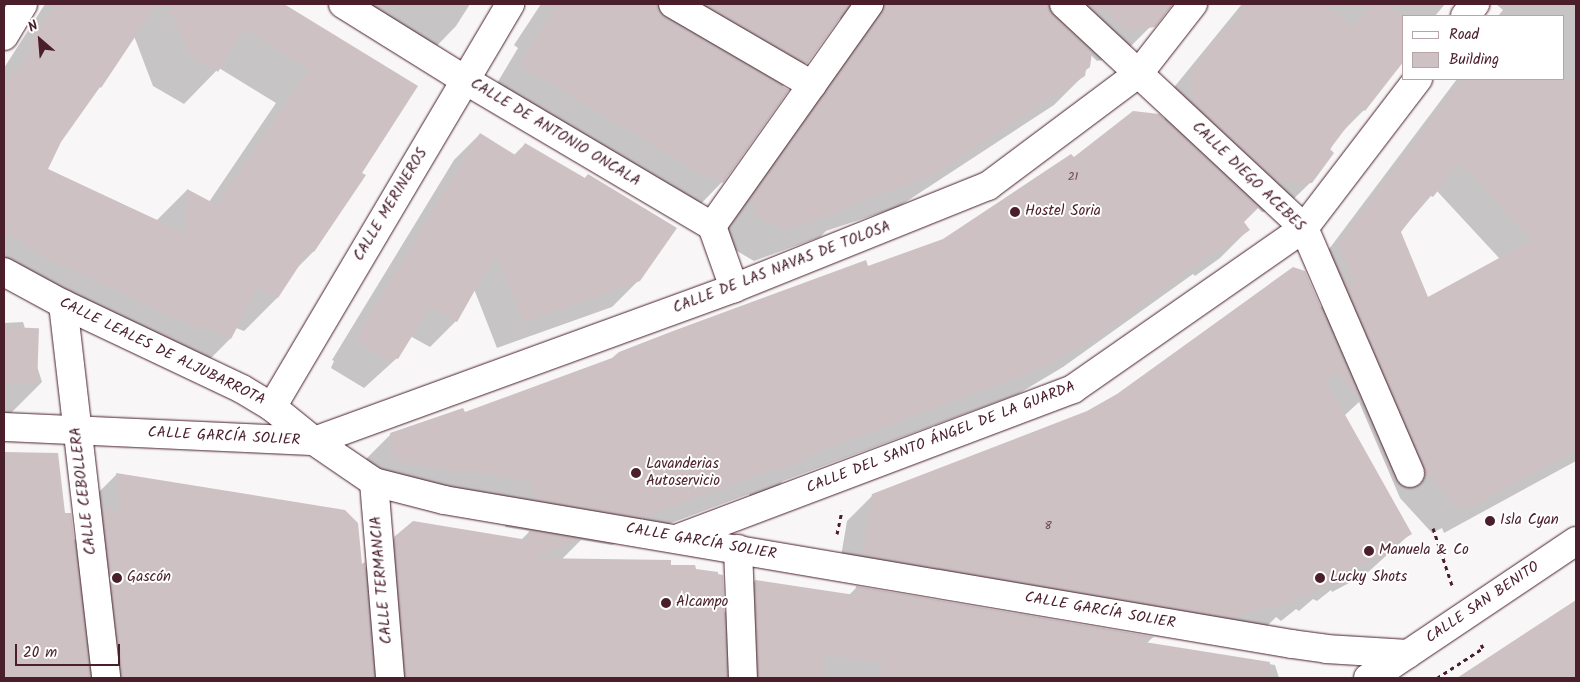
<!DOCTYPE html>
<meta charset="utf-8">
<style>
body{margin:0}
#map{position:relative;width:1580px;height:682px;overflow:hidden;background:#f8f6f7;font-family:Kalam,sans-serif}
div>[style]{position:absolute}
[style*='--x']{left:calc(var(--x)*1px);top:calc(var(--y)*1px);width:calc(var(--w)*1px);rotate:calc(var(--a)*1deg)}
.shadow>*{inset:0;background:#0003}
.building>*{inset:0;background:#cdc1c4;transform-origin:0 0}
.path>*{height:3px;margin-top:-1.5px;transform-origin:0;background:repeating-linear-gradient(90deg,#4a1f2b 0 4px,transparent 0 8px)}
.roads{filter:drop-shadow(0 0 1px #4a1f2b) drop-shadow(0 0 1px #4a1f2b)}
.street>*{height:28px;margin:-14px;padding:0 14px;transform-origin:14px;border-radius:14px;background:#fff}
.primary>*{height:28px;margin:-14px;padding:0 14px;transform-origin:14px;border-radius:14px;background:#fff}
.dots>*{width:14px;height:14px;translate:-50% -50%;box-sizing:border-box;border:2px solid #fff;border-radius:50%}
span{translate:-50% -50%;white-space:nowrap;text-align:center;line-height:1.15;-webkit-text-stroke:4px #fff;paint-order:stroke}
.number-label{font-size:12px;color:#6b4851}
.number-label span{-webkit-text-stroke-width:0}
.street-label{font-size:15px;color:#4a1f2b}
.poi-label{font-size:15px;color:#4a1f2b}
.left{translate:0 -50%;text-align:left}
.frame{position:absolute;inset:0;border:5px solid #4a1f2b;pointer-events:none}
.legend{position:absolute;left:1402px;top:15px;width:162px;height:65px;box-sizing:border-box;background:#fff;border:1px solid #b7a5aa;margin:0;padding:6px 9px;list-style:none;font-size:15px;color:#4a1f2b}
.legend li{display:flex;align-items:center;gap:10px;height:25px}
.legend b{width:25px;border:1px solid #b7a5aa}
.north{position:absolute;left:15px;top:15px;width:50px;height:50px;-webkit-text-stroke:4px #fff;paint-order:stroke;rotate:333deg;font-size:14px;font-weight:700;line-height:20px;text-align:center;color:#4a1f2b}
.north::after{content:'';display:block;margin:auto;width:18px;height:22px;background:#4a1f2b;clip-path:polygon(50% 0,100% 100%,50% 72%,0 100%)}
.scale{position:absolute;left:15px;top:644px;width:105px;height:22px;box-sizing:border-box;border:2px solid #4a1f2b;border-top:0;padding-left:6px;font-size:15px;line-height:18px;white-space:nowrap;color:#4a1f2b;-webkit-text-stroke:4px #fff;paint-order:stroke}
</style>
<div id="map">
<div class="shadow">
<i style="clip-path:polygon(evenodd,45px 4px,282px 4px,416px 86px,360px 173px,364px 175px,313px 252px,296px 269px,277px 298px,244px 331px,236px 328px,230px 339px,197px 372px,4px 287px,4px 68px,45px 4px,134px 36px,153px 86px,184px 104px,219px 68px,276px 103px,209px 202px,187px 190px,156px 221px,47px 169px,60px 142px,134px 36px)"></i>
<i style="clip-path:polygon(343px 4px,470px 4px,456px 26px,428px 55px)"></i>
<i style="clip-path:polygon(541px 4px,1167px 4px,1150px 27px,1120px 57px,1097px 61px,1091px 55px,1084px 75px,1054px 105px,898px 207px,826px 231px,820px 237px,754px 261px,725px 244px,720px 232px,849px 21px,838px 18px,806px 63px,782px 87px,722px 182px,693px 212px,490px 95px,518px 48px,514px 45px)"></i>
<i style="clip-path:polygon(1242px 4px,1445px 4px,1435px 16px,1404px 16px,1404px 59px,1364px 110px,1338px 136px,1311px 182px,1282px 210px,1262px 212px,1257px 207px,1243px 222px,1248px 230px,1220px 258px,1195px 276px,1193px 274px,1063px 367px,1018px 394px,783px 481px,776px 488px,750px 498px,749px 494px,612px 545px,581px 540px,561px 560px,670px 566px,695px 570px,724px 613px,755px 581px,849px 595px,857px 587px,1153px 637px,1146px 644px,1275px 665px,1279px 678px,4px 678px,4px 453px,57px 454px,64px 515px,73px 541px,89px 526px,86px 505px,117px 474px,364px 569px,395px 538px,521px 540px,530px 531px,505px 527px,507px 511px,441px 499px,363px 462px,391px 434px,464px 413px,943px 240px,1074px 159px,1165px 121px,1162px 102px)"></i>
<i style="clip-path:polygon(evenodd,1496px 4px,1576px 4px,1576px 461px,1444px 533px,1442px 528px,1432px 533px,1400px 498px,1359px 402px,1344px 416px,1410px 534px,1366px 574px,1332px 592px,1331px 590px,1317px 601px,1313px 599px,1299px 611px,1296px 609px,1281px 621px,1276px 617px,1266px 627px,837px 580px,847px 521px,873px 495px,1088px 412px,1320px 308px,1327px 302px,1314px 269px,1457px 79px,1564px 79px,1564px 16px,1498px 16px,1503px 10px,1496px 4px,1436px 190px,1500px 259px,1427px 299px,1400px 232px,1436px 190px)"></i>
<i style="clip-path:polygon(480px 134px,514px 155px,525px 144px,584px 179px,588px 175px,639px 280px,612px 307px,497px 348px,474px 289px,456px 321px,430px 347px,410px 336px,397px 358px,364px 388px,331px 368px,334px 361px,332px 360px,454px 160px)"></i>
<i style="clip-path:polygon(23px 322px,42px 382px,8px 416px,4px 416px,4px 323px)"></i>
<i style="clip-path:polygon(1576px 602px,1576px 678px,1459px 678px)"></i>
</div>
<div class="building">
<i style="clip-path:polygon(56px 4px,157px 4px,101px 88px,100px 87px,61px 142px,48px 169px,185px 233px,187px 189px,217px 205px,309px 69px,244px 29px,218px 72px,212px 67px,211px 69px,187px 52px,168px 4px,284px 4px,418px 86px,362px 173px,366px 175px,314px 252px,310px 249px,278px 298px,257px 289px,231px 339px,203px 326px,200px 330px,25px 248px,26px 244px,4px 234px,4px 88px,32px 47px,29px 45px)"></i>
<i style="clip-path:polygon(556px 4px,657px 4px,659px 11px,665px 18px,789px 90px,723px 183px,709px 175px,707px 178px,519px 65px)"></i>
<i style="clip-path:polygon(704px 4px,850px 4px,807px 64px)"></i>
<i style="clip-path:polygon(884px 4px,1049px 4px,1053px 15px,1092px 52px,1090px 67px,1086px 70px,1085px 76px,929px 177px,854px 203px,852px 207px,785px 231px,754px 214px,755px 206px,748px 202px,882px 13px)"></i>
<i style="clip-path:polygon(1087px 4px,1173px 4px,1155px 27px,1127px 31px,1100px 7px,1099px 15px)"></i>
<i style="clip-path:polygon(1247px 4px,1324px 4px,1354px 26px,1372px 4px,1390px 4px,1404px 19px,1404px 61px,1365px 111px,1361px 108px,1330px 149px,1334px 153px,1312px 183px,1291px 184px,1285px 179px,1280px 184px,1194px 104px,1190px 72px,1223px 29px,1226px 31px)"></i>
<i style="clip-path:polygon(evenodd,1462px 79px,1576px 79px,1576px 450px,1469px 508px,1467px 504px,1458px 509px,1425px 472px,1344px 282px,1355px 285px,1338px 243px,1462px 79px,1460px 162px,1532px 240px,1428px 297px,1401px 232px,1429px 195px,1433px 197px,1460px 162px)"></i>
<i style="clip-path:polygon(1133px 111px,1159px 114px,1259px 207px,1244px 222px,1250px 230px,1223px 249px,1221px 247px,1093px 339px,1047px 366px,804px 457px,805px 461px,778px 471px,777px 467px,641px 518px,533px 499px,534px 483px,469px 471px,468px 474px,393px 460px,390px 433px,463px 408px,465px 412px,612px 358px,619px 352px,673px 331px,866px 260px,868px 266px,943px 239px,1071px 154px,1074px 157px)"></i>
<i style="clip-path:polygon(480px 133px,517px 156px,525px 143px,585px 178px,588px 174px,677px 228px,640px 281px,523px 323px,496px 253px,457px 322px,430px 307px,398px 359px,395px 358px,391px 363px,356px 341px,360px 335px,358px 334px)"></i>
<i style="clip-path:polygon(1293px 267px,1305px 271px,1362px 401px,1336px 372px,1325px 379px,1412px 534px,1392px 546px,1394px 549px,1359px 567px,1357px 565px,1343px 577px,1340px 574px,1326px 586px,1322px 584px,1308px 596px,1303px 592px,1294px 601px,1230px 618px,862px 555px,872px 494px,1087px 411px,1117px 394px)"></i>
<i style="left:4px;top:327px;width:35px;height:56px;rotate:2deg"></i>
<i style="clip-path:polygon(4px 452px,58px 453px,65px 513px,71px 513px,90px 678px,4px 678px)"></i>
<i style="clip-path:polygon(116px 473px,345px 510px,358px 523px,362px 564px,365px 562px,374px 678px,121px 678px,102px 510px,121px 509px)"></i>
<i style="clip-path:polygon(413px 521px,528px 540px,529px 530px,583px 539px,533px 558px,671px 560px,671px 565px,695px 565px,696px 569px,718px 572px,718px 574px,723px 575px,727px 678px,405px 678px,394px 537px)"></i>
<i style="clip-path:polygon(755px 580px,855px 595px,856px 586px,1155px 637px,1138px 641px,1270px 662px,1268px 678px,881px 678px,881px 663px,824px 654px,825px 678px,758px 678px)"></i>
<i style="clip-path:polygon(1576px 600px,1576px 678px,1457px 678px)"></i>
</div>
<div class="path">
<i style="--x:1433;--y:528;--w:60;--a:71.6"></i>
<i style="--x:837;--y:534;--w:24;--a:-78"></i>
<i style="--x:1437;--y:678;--w:55;--a:-33.1"></i>
<i style="--x:1483;--y:648;--w:4;--a:-117"></i>
</div>
<div class="roads">
<div class="street">
<i style="--x:343;--y:4;--w:144;--a:31.9"></i>
<i style="--x:465;--y:80;--w:287;--a:30.6"></i>
<i style="--x:712;--y:226;--w:66;--a:70.5"></i>
<i style="--x:673;--y:4;--w:161;--a:30.2"></i>
<i style="--x:1064;--y:4;--w:328;--a:43"></i>
<i style="--x:1304;--y:228;--w:267;--a:66.6"></i>
<i style="--x:1465;--y:16;--w:16;--a:-50"></i>
<i style="--x:4;--y:36;--w:37;--a:-59"></i>
<i style="--x:712;--y:226;--w:272;--a:-54.7"></i>
<i style="--x:4;--y:272;--w:67;--a:28.5"></i>
<i style="--x:63;--y:304;--w:198;--a:25.4"></i>
<i style="--x:242;--y:389;--w:35;--a:31"></i>
<i style="--x:272;--y:407;--w:54;--a:39"></i>
<i style="--x:314;--y:441;--w:73;--a:34.3"></i>
<i style="--x:374;--y:482;--w:72;--a:14.4"></i>
<i style="--x:444;--y:500;--w:860;--a:9.64"></i>
<i style="--x:1292;--y:644;--w:34;--a:8"></i>
<i style="--x:1326;--y:649;--w:82;--a:3.5"></i>
<i style="--x:63;--y:304;--w:376;--a:83.4"></i>
<i style="--x:272;--y:407;--w:468;--a:-59.4"></i>
<i style="--x:4;--y:427;--w:310;--a:2.6"></i>
<i style="--x:314;--y:441;--w:447;--a:-20"></i>
<i style="--x:734;--y:288;--w:274;--a:-21.9"></i>
<i style="--x:988;--y:186;--w:189;--a:-36.8"></i>
<i style="--x:1139;--y:73;--w:88;--a:-52"></i>
<i style="--x:374;--y:482;--w:197;--a:85.3"></i>
<i style="--x:679;--y:538;--w:421;--a:-20.7"></i>
<i style="--x:1073;--y:389;--w:282;--a:-34.9"></i>
<i style="--x:1304;--y:228;--w:188;--a:-52.6"></i>
<i style="--x:738;--y:549;--w:129;--a:87.8"></i>
</div>
<div class="primary">
<i style="--x:1368;--y:678;--w:25;--a:-29"></i>
<i style="--x:1390;--y:666;--w:224;--a:-33.9"></i>
</div>
</div>
<div class="dots">
<i style="left:1015px;top:212px;background:#4a1f2b"></i>
<i style="left:636px;top:473px;background:#4a1f2b"></i>
<i style="left:1490px;top:521px;background:#4a1f2b"></i>
<i style="left:1369px;top:551px;background:#4a1f2b"></i>
<i style="left:117px;top:578px;background:#4a1f2b"></i>
<i style="left:1320px;top:578px;background:#4a1f2b"></i>
<i style="left:666px;top:603px;background:#4a1f2b"></i>
</div>
<div class="number-label">
<span style="left:1073px;top:177px">21</span>
<span style="left:1048px;top:526px">8</span>
</div>
<div class="street-label">
<span style="left:555px;top:133px;rotate:31deg">CALLE DE ANTONIO ONCALA</span>
<span style="left:1248px;top:177px;rotate:44deg">CALLE DIEGO ACEBES</span>
<span style="left:391px;top:205px;rotate:-59deg">CALLE MERINEROS</span>
<span style="left:782px;top:268px;rotate:-21deg">CALLE DE LAS NAVAS DE TOLOSA</span>
<span style="left:162px;top:352px;rotate:26deg">CALLE LEALES DE ALJUBARROTA</span>
<span style="left:224px;top:437px;rotate:3deg">CALLE GARCÍA SOLIER</span>
<span style="left:941px;top:438px;rotate:-21deg">CALLE DEL SANTO ÁNGEL DE LA GUARDA</span>
<span style="left:84px;top:491px;rotate:-97deg">CALLE CEBOLLERA</span>
<span style="left:701px;top:542px;rotate:10deg">CALLE GARCÍA SOLIER</span>
<span style="left:382px;top:580px;rotate:-95deg">CALLE TERMANCIA</span>
<span style="left:1483px;top:603px;rotate:-34deg">CALLE SAN BENITO</span>
<span style="left:1100px;top:611px;rotate:10deg">CALLE GARCÍA SOLIER</span>
</div>
<div class="poi-label">
<span class="left" style="left:1025px;top:212px">Hostel Soria</span>
<span class="left" style="left:646px;top:473px">Lavanderias<br>Autoservicio</span>
<span class="left" style="left:1500px;top:521px">Isla Cyan</span>
<span class="left" style="left:1379px;top:551px">Manuela &amp; Co</span>
<span class="left" style="left:127px;top:578px">Gascón</span>
<span class="left" style="left:1330px;top:578px">Lucky Shots</span>
<span class="left" style="left:676px;top:603px">Alcampo</span>
</div>
<div class="frame"></div>
<ul class="legend">
<li><b style="height:6px;background:#fff"></b>Road</li>
<li><b style="height:14px;background:#cdc1c4"></b>Building</li>
</ul>
<div class="north">N</div>
<div class="scale">20 m</div>
</div>
